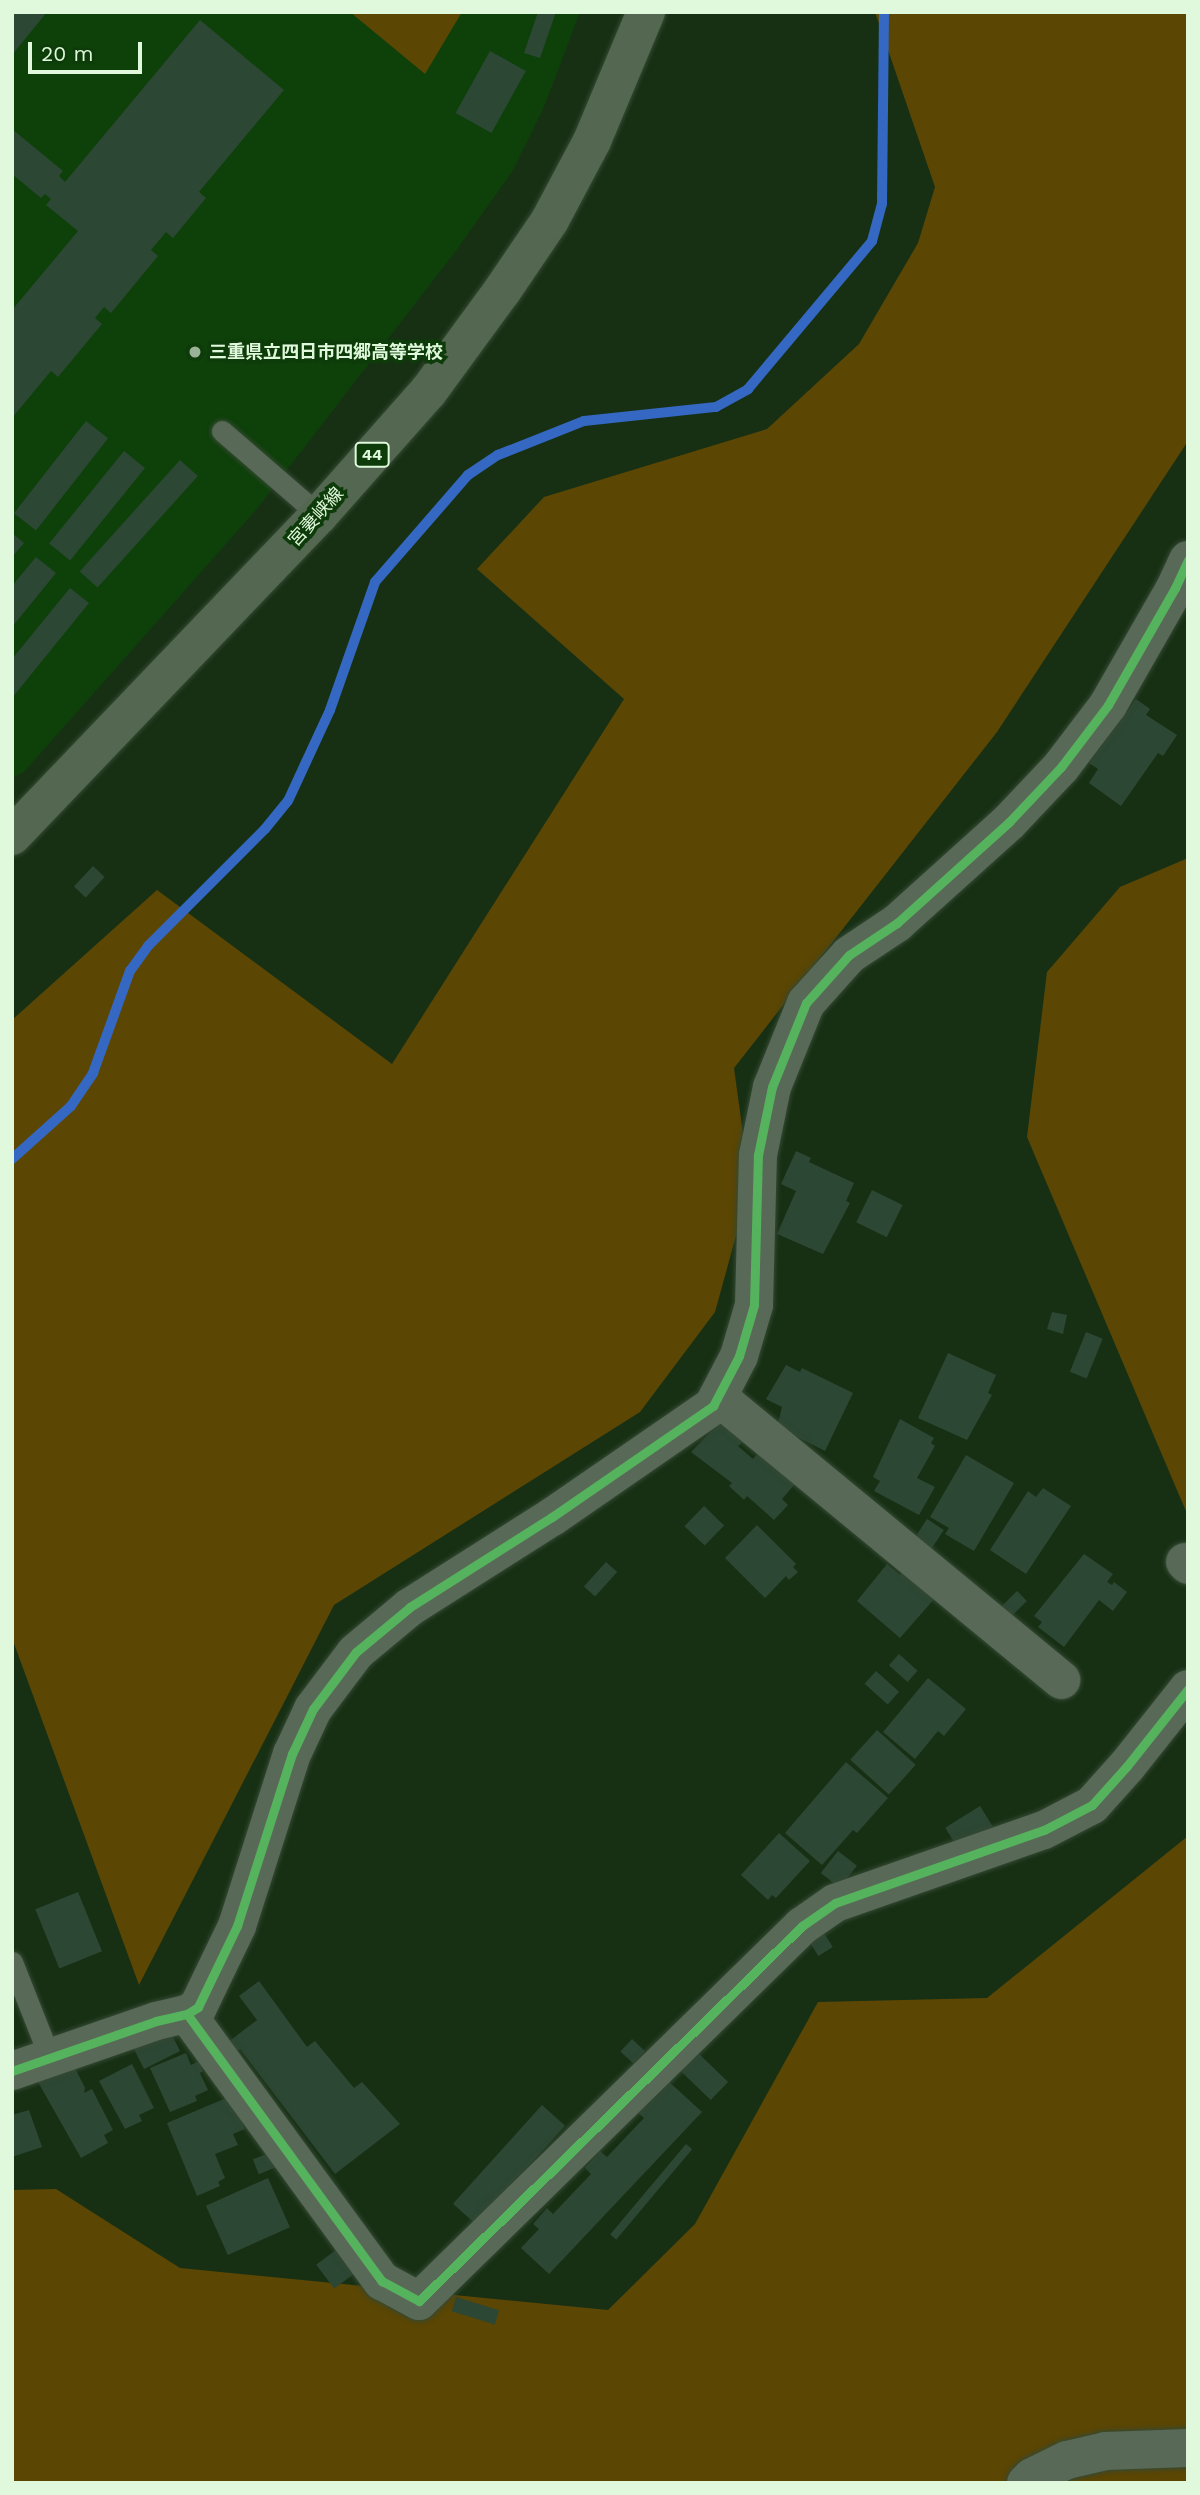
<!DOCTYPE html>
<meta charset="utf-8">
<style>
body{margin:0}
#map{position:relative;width:1200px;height:2495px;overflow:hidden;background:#173014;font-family:"Work Sans","Noto Sans JP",sans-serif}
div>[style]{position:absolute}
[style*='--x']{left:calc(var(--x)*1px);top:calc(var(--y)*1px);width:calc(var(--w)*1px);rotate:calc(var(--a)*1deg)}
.built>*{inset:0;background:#0e400a}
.green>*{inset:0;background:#5b4604}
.stream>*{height:10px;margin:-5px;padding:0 5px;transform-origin:5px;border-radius:5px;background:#3568c2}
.building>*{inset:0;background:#2c4734;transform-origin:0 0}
.roads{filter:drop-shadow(0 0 2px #354933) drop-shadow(0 0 2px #354933)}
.lane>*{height:21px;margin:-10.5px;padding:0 10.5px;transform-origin:10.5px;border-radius:10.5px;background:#586a57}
.street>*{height:38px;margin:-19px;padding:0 19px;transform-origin:19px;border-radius:19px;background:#586a57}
.primary>*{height:38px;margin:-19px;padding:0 19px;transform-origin:19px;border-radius:19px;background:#536751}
.cycleway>*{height:9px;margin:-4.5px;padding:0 4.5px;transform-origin:4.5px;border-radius:4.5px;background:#56b35d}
.dots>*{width:19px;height:19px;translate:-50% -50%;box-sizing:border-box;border:4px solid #0d3b09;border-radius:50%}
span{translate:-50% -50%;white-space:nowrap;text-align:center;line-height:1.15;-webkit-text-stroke:7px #0d3b09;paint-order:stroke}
.shield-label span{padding:2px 5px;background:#0d3b09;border:2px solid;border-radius:5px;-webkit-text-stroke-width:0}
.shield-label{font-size:16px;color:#e0f9dc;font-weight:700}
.poi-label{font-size:18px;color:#e0f9dc;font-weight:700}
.left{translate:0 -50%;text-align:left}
.street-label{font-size:18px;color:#e0f9dc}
.frame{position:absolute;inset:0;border:14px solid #e0f9dc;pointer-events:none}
.scale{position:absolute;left:28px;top:42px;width:114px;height:32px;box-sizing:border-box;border:4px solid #e0f9dc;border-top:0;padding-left:9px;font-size:21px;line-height:24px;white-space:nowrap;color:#e0f9dc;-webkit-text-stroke:5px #0d3b09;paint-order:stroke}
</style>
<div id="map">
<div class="built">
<i style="clip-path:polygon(12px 12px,580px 12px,544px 107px,512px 172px,455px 252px,256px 510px,24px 772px,12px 778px)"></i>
</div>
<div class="green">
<i style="clip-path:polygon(350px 12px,462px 12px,425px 74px)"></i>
<i style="clip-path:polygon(875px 12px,1188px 12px,1188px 441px,997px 732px,734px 1068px,750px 1185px,715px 1312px,640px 1412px,334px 1605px,139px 1985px,12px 1638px,12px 1020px,157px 890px,392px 1064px,624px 699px,477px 569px,544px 497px,767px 429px,859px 344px,918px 243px,935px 187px)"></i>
<i style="clip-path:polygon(1188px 858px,1188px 1516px,1027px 1137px,1047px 972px,1120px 887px)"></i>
<i style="clip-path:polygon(1188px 1836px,1188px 2483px,12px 2483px,12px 2190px,56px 2189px,180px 2268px,608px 2310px,695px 2224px,818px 2002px,987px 1998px)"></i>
</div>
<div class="stream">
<i style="--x:12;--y:1159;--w:79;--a:-41.9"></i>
<i style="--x:71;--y:1106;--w:40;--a:-56"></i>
<i style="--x:93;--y:1073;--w:109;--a:-70.1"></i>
<i style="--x:130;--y:971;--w:31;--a:-54"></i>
<i style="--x:148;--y:946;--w:165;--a:-45"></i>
<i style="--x:265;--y:829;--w:36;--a:-51"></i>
<i style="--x:288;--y:801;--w:100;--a:-65.2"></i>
<i style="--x:330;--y:710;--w:136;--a:-70.6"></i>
<i style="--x:375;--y:582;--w:142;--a:-49"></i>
<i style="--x:468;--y:475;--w:36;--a:-34"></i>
<i style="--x:498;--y:455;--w:92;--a:-21.6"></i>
<i style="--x:584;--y:421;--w:133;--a:-6.1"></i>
<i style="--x:716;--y:407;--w:37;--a:-29"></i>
<i style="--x:748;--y:389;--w:193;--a:-50"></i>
<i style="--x:872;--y:241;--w:38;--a:-75"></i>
<i style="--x:882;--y:204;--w:192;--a:-89.4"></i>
</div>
<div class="building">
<i style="clip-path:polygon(12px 12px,47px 12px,12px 55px)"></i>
<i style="clip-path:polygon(538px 12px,556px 12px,540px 58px,524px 53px)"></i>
<i style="clip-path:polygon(200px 20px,284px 90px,199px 192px,206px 198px,173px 238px,166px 232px,151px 250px,158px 256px,111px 313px,104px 307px,95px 318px,102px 324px,58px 377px,51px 371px,12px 418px,12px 310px,78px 231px,46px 205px,51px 199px,45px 194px,41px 198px,12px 174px,12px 129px,63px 171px,59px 176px,65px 182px)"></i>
<i style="left:490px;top:51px;width:41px;height:71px;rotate:29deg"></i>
<i style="left:86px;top:421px;width:28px;height:117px;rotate:38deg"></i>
<i style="left:124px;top:451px;width:27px;height:119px;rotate:39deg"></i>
<i style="left:180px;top:460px;width:24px;height:150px;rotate:42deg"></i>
<i style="clip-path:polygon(12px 533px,24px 543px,12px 557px)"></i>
<i style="clip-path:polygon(36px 557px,56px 573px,12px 627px,12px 586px)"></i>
<i style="clip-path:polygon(70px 588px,89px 603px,12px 698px,12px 659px)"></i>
<i style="clip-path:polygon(1136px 699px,1150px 709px,1146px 715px,1177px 735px,1163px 756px,1158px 753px,1121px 806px,1089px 783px,1098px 769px,1089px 763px)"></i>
<i style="left:93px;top:866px;width:16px;height:28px;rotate:43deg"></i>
<i style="clip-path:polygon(796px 1151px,811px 1158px,809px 1162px,854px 1183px,846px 1201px,850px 1203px,823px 1254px,777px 1234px,796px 1191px,781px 1184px)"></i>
<i style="left:872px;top:1190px;width:34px;height:36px;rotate:26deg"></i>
<i style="clip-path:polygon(1052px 1312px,1067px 1315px,1063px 1334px,1047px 1329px)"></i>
<i style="left:1086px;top:1332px;width:18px;height:43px;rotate:22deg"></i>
<i style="clip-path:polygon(948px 1353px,996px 1375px,988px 1393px,992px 1395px,967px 1440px,918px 1418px)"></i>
<i style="clip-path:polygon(786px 1365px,800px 1372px,802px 1368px,853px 1393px,825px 1451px,777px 1427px,782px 1407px,766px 1399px)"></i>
<i style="clip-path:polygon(900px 1419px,934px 1438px,931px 1443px,935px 1446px,917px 1478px,935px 1487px,919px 1515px,874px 1491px,880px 1481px,873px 1477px)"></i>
<i style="clip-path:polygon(720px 1422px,743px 1442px,738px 1446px,753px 1459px,759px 1452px,795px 1484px,782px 1499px,788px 1505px,774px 1520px,747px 1496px,744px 1500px,729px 1486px,732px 1483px,691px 1452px)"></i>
<i style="clip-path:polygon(966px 1455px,1014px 1483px,974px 1551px,945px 1534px,949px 1528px,930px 1517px)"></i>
<i style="clip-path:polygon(1043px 1488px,1071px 1506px,1026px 1574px,990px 1550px,1028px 1491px,1036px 1497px)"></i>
<i style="left:704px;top:1506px;width:28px;height:28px;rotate:44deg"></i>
<i style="left:927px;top:1519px;width:20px;height:24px;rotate:33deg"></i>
<i style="clip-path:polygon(757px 1525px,796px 1564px,793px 1567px,798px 1572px,789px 1580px,786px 1576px,765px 1598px,725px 1558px)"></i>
<i style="clip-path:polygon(1084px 1554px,1113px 1574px,1107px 1582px,1112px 1585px,1114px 1582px,1127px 1592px,1113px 1611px,1099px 1600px,1064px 1647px,1038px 1627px,1042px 1622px,1034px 1616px)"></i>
<i style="left:606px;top:1562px;width:15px;height:33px;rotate:42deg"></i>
<i style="clip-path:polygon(887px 1564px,900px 1575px,903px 1571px,935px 1598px,900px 1638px,857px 1601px)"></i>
<i style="left:1017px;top:1591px;width:14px;height:28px;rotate:45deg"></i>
<i style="left:899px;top:1654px;width:25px;height:15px;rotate:42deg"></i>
<i style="left:876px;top:1671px;width:31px;height:17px;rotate:42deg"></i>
<i style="clip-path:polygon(928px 1678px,966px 1709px,944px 1736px,938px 1731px,915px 1759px,883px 1732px)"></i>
<i style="left:877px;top:1730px;width:52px;height:40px;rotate:42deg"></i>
<i style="clip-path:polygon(846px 1762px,888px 1798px,857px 1833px,853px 1830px,822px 1865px,785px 1833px)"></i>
<i style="left:980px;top:1806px;width:25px;height:41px;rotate:58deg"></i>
<i style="clip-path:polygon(779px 1833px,810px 1861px,776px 1898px,772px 1895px,768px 1900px,741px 1875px)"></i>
<i style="left:838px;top:1851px;width:24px;height:28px;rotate:38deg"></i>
<i style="left:78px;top:1892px;width:64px;height:46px;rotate:68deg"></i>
<i style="left:819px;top:1925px;width:26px;height:17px;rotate:58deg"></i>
<i style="clip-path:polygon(259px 1981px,307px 2047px,315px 2041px,354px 2088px,362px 2082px,400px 2124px,335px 2174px,240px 2049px,235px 2053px,227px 2043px,257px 2020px,239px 1996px)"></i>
<i style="clip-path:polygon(170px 2031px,180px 2051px,144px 2069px,132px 2045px)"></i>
<i style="left:632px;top:2039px;width:18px;height:17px;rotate:43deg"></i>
<i style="left:695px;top:2050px;width:46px;height:25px;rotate:44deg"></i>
<i style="clip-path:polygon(186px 2053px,191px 2065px,199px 2061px,203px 2071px,200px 2073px,208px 2090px,195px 2096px,197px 2101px,170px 2112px,150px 2068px)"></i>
<i style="clip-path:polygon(73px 2064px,85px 2088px,84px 2093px,92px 2089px,113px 2130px,104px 2135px,108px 2143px,81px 2158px,38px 2082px)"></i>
<i style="clip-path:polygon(132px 2064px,154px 2108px,139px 2115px,142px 2121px,125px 2129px,99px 2081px)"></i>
<i style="clip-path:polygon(667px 2080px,702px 2112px,549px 2274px,521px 2248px,539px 2229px,533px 2224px,547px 2208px,553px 2214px,591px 2174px,585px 2168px,600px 2151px,607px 2157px,644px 2118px,637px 2112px)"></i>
<i style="clip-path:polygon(231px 2096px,245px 2129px,233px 2134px,238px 2145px,215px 2154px,225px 2178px,218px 2182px,220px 2186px,197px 2196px,167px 2123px)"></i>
<i style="left:542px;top:2105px;width:31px;height:133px;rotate:42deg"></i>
<i style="clip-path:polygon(29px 2110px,42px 2147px,12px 2157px,12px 2115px)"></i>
<i style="left:686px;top:2144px;width:8px;height:118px;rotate:40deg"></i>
<i style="left:276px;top:2150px;width:16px;height:25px;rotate:68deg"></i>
<i style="left:268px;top:2178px;width:54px;height:68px;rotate:66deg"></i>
<i style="left:341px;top:2246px;width:30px;height:31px;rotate:53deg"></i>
<i style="left:456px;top:2297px;width:45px;height:15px;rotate:17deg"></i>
</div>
<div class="roads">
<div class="lane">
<i style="--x:222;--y:431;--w:128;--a:40.9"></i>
<i style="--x:12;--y:1962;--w:103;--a:68.4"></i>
</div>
<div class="street">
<i style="--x:718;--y:1397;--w:445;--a:39.5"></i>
<i style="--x:1185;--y:1562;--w:4;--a:45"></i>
<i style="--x:187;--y:2014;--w:331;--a:53.9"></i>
<i style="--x:382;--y:2281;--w:42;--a:28.4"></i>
<i style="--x:419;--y:2301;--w:536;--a:-44.4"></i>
<i style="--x:802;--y:1926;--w:40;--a:-34.9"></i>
<i style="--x:835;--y:1903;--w:221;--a:-19.3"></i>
<i style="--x:1044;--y:1830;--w:54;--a:-27.5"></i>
<i style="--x:1092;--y:1805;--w:52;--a:-48.1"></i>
<i style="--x:1127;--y:1766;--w:98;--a:-51.6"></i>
<i style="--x:12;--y:2071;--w:152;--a:-19.1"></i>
<i style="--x:156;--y:2021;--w:32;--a:-13"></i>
<i style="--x:187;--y:2014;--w:13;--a:-32"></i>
<i style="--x:198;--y:2007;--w:90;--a:-64.3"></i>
<i style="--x:237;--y:1926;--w:181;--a:-72.3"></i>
<i style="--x:292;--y:1754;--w:50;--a:-65"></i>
<i style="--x:313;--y:1709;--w:71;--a:-53"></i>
<i style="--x:356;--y:1652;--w:70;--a:-39.8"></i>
<i style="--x:410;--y:1607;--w:168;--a:-32.4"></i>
<i style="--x:552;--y:1517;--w:196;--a:-34.6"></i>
<i style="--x:713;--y:1406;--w:56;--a:-62.5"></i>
<i style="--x:739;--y:1356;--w:53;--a:-73.6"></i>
<i style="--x:754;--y:1305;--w:150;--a:-88.5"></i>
<i style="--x:758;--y:1155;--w:69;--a:-78.4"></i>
<i style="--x:772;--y:1087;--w:91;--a:-68"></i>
<i style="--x:806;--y:1003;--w:64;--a:-48.1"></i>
<i style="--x:849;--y:955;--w:58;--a:-33.7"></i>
<i style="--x:897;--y:923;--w:151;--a:-42"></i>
<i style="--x:1009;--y:822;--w:76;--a:-46.6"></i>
<i style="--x:1061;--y:767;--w:78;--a:-52.8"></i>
<i style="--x:1108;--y:705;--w:135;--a:-60.2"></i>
<i style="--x:1175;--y:588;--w:31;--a:-65"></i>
<i style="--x:1026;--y:2483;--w:8;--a:-45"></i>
<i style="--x:1032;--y:2477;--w:39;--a:-26"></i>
<i style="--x:1067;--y:2460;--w:39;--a:-13"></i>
<i style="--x:1105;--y:2451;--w:83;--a:-2.1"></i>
</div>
<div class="primary">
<i style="--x:12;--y:836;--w:444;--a:-46.3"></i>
<i style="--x:319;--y:515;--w:164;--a:-48.5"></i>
<i style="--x:428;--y:392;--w:125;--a:-53.8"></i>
<i style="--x:502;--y:291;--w:86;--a:-55.9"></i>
<i style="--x:550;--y:220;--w:89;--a:-62"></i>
<i style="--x:592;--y:141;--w:140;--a:-67.3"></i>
</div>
</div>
<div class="cycleway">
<i style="--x:187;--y:2014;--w:331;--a:53.9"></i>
<i style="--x:382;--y:2281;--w:42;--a:28.4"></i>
<i style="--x:419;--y:2301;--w:536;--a:-44.4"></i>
<i style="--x:802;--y:1926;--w:40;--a:-34.9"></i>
<i style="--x:835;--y:1903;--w:221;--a:-19.3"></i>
<i style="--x:1044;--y:1830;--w:54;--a:-27.5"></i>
<i style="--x:1092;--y:1805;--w:52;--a:-48.1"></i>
<i style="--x:1127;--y:1766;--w:98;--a:-51.6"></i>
<i style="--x:12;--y:2071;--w:152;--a:-19.1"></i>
<i style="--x:156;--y:2021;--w:32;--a:-13"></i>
<i style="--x:187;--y:2014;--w:13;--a:-32"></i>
<i style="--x:198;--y:2007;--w:90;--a:-64.3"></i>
<i style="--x:237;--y:1926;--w:181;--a:-72.3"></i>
<i style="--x:292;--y:1754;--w:50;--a:-65"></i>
<i style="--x:313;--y:1709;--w:71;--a:-53"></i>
<i style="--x:356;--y:1652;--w:70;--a:-39.8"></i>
<i style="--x:410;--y:1607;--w:168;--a:-32.4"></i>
<i style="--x:552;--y:1517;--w:196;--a:-34.6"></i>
<i style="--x:713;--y:1406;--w:56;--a:-62.5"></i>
<i style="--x:739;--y:1356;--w:53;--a:-73.6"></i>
<i style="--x:754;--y:1305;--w:150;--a:-88.5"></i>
<i style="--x:758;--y:1155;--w:69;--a:-78.4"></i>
<i style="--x:772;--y:1087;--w:91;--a:-68"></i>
<i style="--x:806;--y:1003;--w:64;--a:-48.1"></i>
<i style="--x:849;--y:955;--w:58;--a:-33.7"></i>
<i style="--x:897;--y:923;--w:151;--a:-42"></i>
<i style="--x:1009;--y:822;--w:76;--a:-46.6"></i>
<i style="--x:1061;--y:767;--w:78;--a:-52.8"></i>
<i style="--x:1108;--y:705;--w:135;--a:-60.2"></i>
<i style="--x:1175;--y:588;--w:31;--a:-65"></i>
</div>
<div class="dots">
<i style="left:195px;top:352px;background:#9ab396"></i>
</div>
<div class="shield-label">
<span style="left:372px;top:455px">44</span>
</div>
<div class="poi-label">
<span class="left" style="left:209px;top:352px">三重県立四日市四郷高等学校</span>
</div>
<div class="street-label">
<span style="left:316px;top:517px;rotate:-48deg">宮妻峡線</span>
</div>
<div class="frame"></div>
<div class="scale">20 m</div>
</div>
